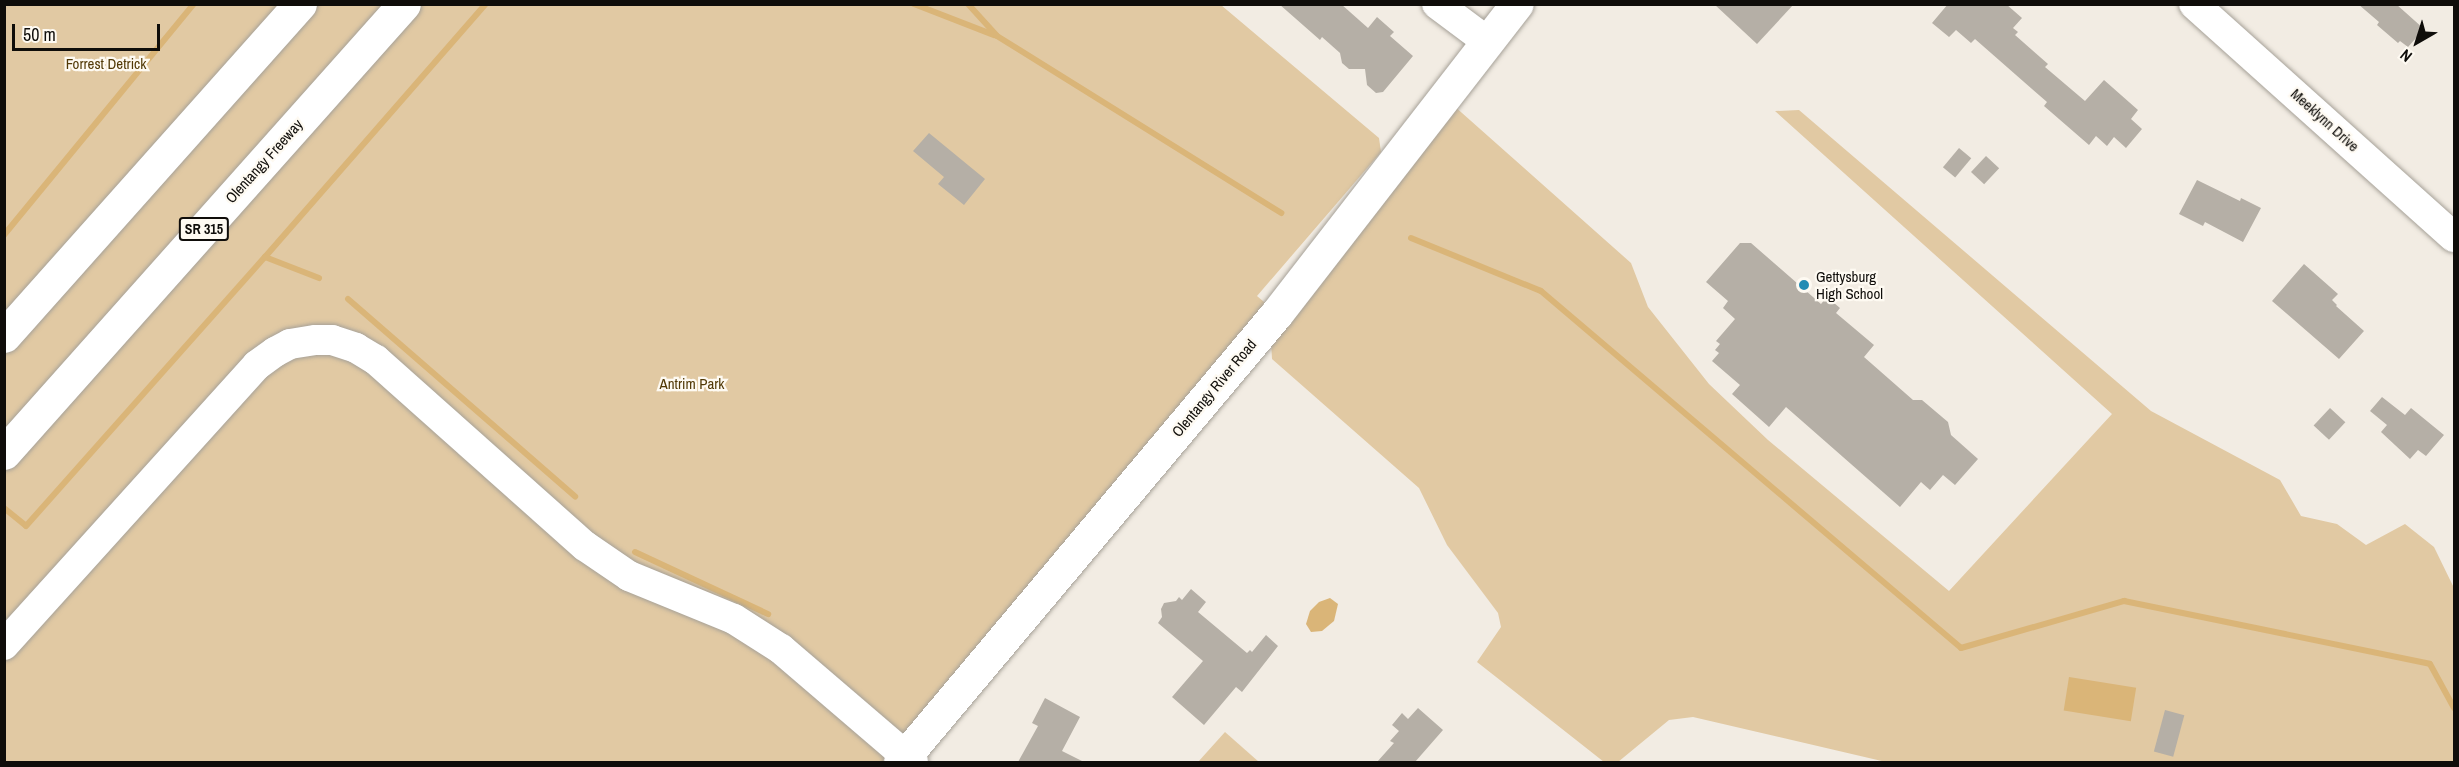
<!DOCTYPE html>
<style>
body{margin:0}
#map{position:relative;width:2459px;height:767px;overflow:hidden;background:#f2ece3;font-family:"Archivo Narrow",sans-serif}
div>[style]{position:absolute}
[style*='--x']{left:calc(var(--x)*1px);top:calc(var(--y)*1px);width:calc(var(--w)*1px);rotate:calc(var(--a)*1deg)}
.green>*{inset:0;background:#e1c9a3}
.water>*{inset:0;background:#dab578;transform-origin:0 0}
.stream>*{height:6px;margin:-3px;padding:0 3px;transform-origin:3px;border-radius:3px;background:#dab578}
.building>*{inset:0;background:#b5afa6;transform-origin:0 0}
.roads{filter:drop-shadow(0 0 2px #a6a198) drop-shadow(0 0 2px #a6a198)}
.minor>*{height:30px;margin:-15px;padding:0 15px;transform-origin:15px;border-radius:15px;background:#fff}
.major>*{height:33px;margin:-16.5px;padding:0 16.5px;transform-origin:16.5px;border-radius:16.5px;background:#fff}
.highway>*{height:33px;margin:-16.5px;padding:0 16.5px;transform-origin:16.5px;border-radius:16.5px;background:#fff}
.dots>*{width:16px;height:16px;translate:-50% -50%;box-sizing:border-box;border:3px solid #fefaf2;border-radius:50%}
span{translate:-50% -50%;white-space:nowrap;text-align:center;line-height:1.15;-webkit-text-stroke:4.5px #fefaf2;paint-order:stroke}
.shield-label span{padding:2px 4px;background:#fefaf2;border:2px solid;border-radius:4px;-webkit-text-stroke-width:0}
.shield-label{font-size:14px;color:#0f0d0a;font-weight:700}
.park-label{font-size:15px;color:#523906}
.street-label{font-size:15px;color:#0f0d0a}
.poi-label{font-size:15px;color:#0f0d0a}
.left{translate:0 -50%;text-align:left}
.frame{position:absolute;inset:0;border:6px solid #0f0d0a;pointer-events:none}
.north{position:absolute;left:2387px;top:12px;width:60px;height:60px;-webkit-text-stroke:4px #fefaf2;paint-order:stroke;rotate:219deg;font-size:16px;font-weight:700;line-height:24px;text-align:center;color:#0f0d0a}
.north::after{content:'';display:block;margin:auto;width:21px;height:27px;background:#0f0d0a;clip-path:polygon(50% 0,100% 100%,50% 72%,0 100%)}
.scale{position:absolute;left:12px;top:24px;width:148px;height:27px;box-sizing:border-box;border:3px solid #0f0d0a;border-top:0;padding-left:8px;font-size:18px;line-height:21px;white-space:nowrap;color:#0f0d0a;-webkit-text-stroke:4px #fefaf2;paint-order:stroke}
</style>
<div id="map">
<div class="green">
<i style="clip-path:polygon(4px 5px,1221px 5px,1379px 138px,1381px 152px,1257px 296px,1277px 313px,900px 762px,5px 762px)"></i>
<i style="clip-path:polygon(1453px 105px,1631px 263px,1648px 307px,1709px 384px,1768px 440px,1949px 591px,2112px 414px,1775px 111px,1799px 110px,2151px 411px,2280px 480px,2301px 516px,2337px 524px,2366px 545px,2405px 524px,2434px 547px,2454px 588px,2454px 762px,1886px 762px,1693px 717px,1669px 720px,1618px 762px,1604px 762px,1477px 662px,1501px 627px,1498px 613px,1447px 545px,1419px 488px,1272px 359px,1271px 341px)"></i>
<i style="clip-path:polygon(1225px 732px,1259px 762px,1198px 762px)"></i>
</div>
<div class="water">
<i style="clip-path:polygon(1330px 598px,1338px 604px,1334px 621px,1322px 631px,1311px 632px,1306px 624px,1310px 611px,1319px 602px)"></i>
<i style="left:2069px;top:677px;width:68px;height:34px;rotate:9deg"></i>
</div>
<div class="stream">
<i style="--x:914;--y:4;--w:86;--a:21.2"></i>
<i style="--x:968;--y:4;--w:43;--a:47.8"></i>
<i style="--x:997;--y:36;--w:335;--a:31.9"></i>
<i style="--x:4;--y:235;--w:299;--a:-50.6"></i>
<i style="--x:1411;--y:238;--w:140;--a:22.2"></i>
<i style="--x:1541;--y:291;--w:551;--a:40.36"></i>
<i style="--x:1961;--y:648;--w:170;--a:-16.1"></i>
<i style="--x:2124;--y:601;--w:312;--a:11.6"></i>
<i style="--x:2430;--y:664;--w:50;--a:61.4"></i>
<i style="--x:265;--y:257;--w:336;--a:-48.9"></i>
<i style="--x:348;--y:299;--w:301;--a:41"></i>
<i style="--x:4;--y:508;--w:28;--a:39"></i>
<i style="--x:26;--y:526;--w:360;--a:-48.4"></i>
<i style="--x:265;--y:257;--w:58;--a:21.3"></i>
<i style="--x:635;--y:552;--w:147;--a:25"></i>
</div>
<div class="building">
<i style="clip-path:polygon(1279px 4px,1341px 4px,1368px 28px,1377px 17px,1394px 32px,1390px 36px,1413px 56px,1383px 92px,1376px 93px,1367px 85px,1365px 69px,1349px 69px,1342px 63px,1340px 53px,1322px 37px,1320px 40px)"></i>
<i style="clip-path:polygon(1714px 4px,1794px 4px,1757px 44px)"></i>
<i style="clip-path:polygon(1948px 4px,2006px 4px,2022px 18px,2013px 28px,2018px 32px,2015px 35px,2048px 64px,2045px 67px,2085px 101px,2104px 80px,2138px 110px,2131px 119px,2142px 129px,2126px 148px,2114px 137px,2107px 146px,2096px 136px,2089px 145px,2044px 106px,2047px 102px,1975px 39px,1971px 43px,1956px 30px,1949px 37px,1932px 23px)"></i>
<i style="clip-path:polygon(2358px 4px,2396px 4px,2424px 29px,2408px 47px,2400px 41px,2398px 43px,2377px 25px,2379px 22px)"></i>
<i style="clip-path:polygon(929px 133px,985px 179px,964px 205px,938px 184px,944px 177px,913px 151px)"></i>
<i style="left:1959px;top:148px;width:16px;height:25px;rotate:40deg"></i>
<i style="left:1986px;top:156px;width:18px;height:22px;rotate:43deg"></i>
<i style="clip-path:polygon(2197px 180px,2240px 201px,2241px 198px,2261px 208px,2243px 242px,2205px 222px,2203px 226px,2179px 214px)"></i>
<i style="clip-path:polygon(1740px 243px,1751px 243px,1821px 304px,1827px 297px,1840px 308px,1836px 313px,1874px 345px,1864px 357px,1913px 400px,1922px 400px,1948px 422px,1951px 435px,1978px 459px,1955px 485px,1943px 475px,1930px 490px,1921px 482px,1900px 507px,1786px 407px,1769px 427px,1732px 394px,1740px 385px,1712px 361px,1719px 353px,1715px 350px,1720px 344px,1716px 341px,1735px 319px,1723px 308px,1728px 301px,1706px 282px)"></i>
<i style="clip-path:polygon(2304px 264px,2338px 294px,2332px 300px,2337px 305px,2336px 306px,2364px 331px,2339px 359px,2272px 301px)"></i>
<i style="clip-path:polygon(2382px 397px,2405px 415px,2411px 408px,2444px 435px,2426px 456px,2418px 450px,2410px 459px,2381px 432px,2387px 425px,2370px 411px)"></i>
<i style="left:2330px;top:408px;width:21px;height:24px;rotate:43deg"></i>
<i style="clip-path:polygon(1191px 589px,1206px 602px,1198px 612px,1247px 653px,1250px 650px,1252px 652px,1266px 635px,1278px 646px,1242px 692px,1236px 687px,1204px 725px,1172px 697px,1203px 661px,1158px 623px,1162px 617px,1161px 609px,1164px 603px,1176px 601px,1179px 597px,1182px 600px)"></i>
<i style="clip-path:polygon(1045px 698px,1080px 717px,1062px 751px,1084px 762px,1018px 762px,1038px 726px,1032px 723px)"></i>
<i style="clip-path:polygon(1418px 708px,1443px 730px,1415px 762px,1377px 762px,1394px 743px,1390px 741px,1399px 731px,1392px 725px,1402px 713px,1408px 719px)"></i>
<i style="left:2165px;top:710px;width:20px;height:43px;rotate:15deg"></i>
</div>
<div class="roads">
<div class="minor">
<i style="--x:1437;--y:4;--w:64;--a:36.7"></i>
<i style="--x:2194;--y:4;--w:349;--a:41.9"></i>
<i style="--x:4;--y:645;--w:377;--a:-47.9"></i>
<i style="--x:257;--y:365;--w:22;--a:-36"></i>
<i style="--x:275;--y:352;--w:17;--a:-28"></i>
<i style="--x:290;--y:344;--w:26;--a:-9"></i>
<i style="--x:316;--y:340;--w:16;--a:0"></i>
<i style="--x:332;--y:340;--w:25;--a:18"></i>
<i style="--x:356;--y:348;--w:23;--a:31"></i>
<i style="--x:376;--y:360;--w:280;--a:41.7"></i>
<i style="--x:585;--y:546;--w:53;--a:34.3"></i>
<i style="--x:629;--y:576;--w:113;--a:22.3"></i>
<i style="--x:734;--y:619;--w:56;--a:32.6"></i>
<i style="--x:781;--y:649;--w:174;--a:40.6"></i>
</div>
<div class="major">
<i style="--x:900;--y:762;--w:586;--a:-49.98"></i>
<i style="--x:1277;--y:313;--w:391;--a:-52.2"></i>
</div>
<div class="highway">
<i style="--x:4;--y:336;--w:445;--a:-48.3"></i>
<i style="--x:4;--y:453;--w:601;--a:-48.3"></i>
</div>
</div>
<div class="dots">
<i style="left:1804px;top:285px;background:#238bb3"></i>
</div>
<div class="shield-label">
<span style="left:204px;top:229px">SR 315</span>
</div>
<div class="park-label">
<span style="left:106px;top:64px">Forrest Detrick</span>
<span style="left:692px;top:384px">Antrim Park</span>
</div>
<div class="street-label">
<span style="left:2325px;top:120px;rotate:42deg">Meeklynn Drive</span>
<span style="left:264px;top:161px;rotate:-48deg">Olentangy Freeway</span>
<span style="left:1214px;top:388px;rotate:-50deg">Olentangy River Road</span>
</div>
<div class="poi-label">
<span class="left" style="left:1816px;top:285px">Gettysburg<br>High School</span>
</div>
<div class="frame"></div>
<div class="north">N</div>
<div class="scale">50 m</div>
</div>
